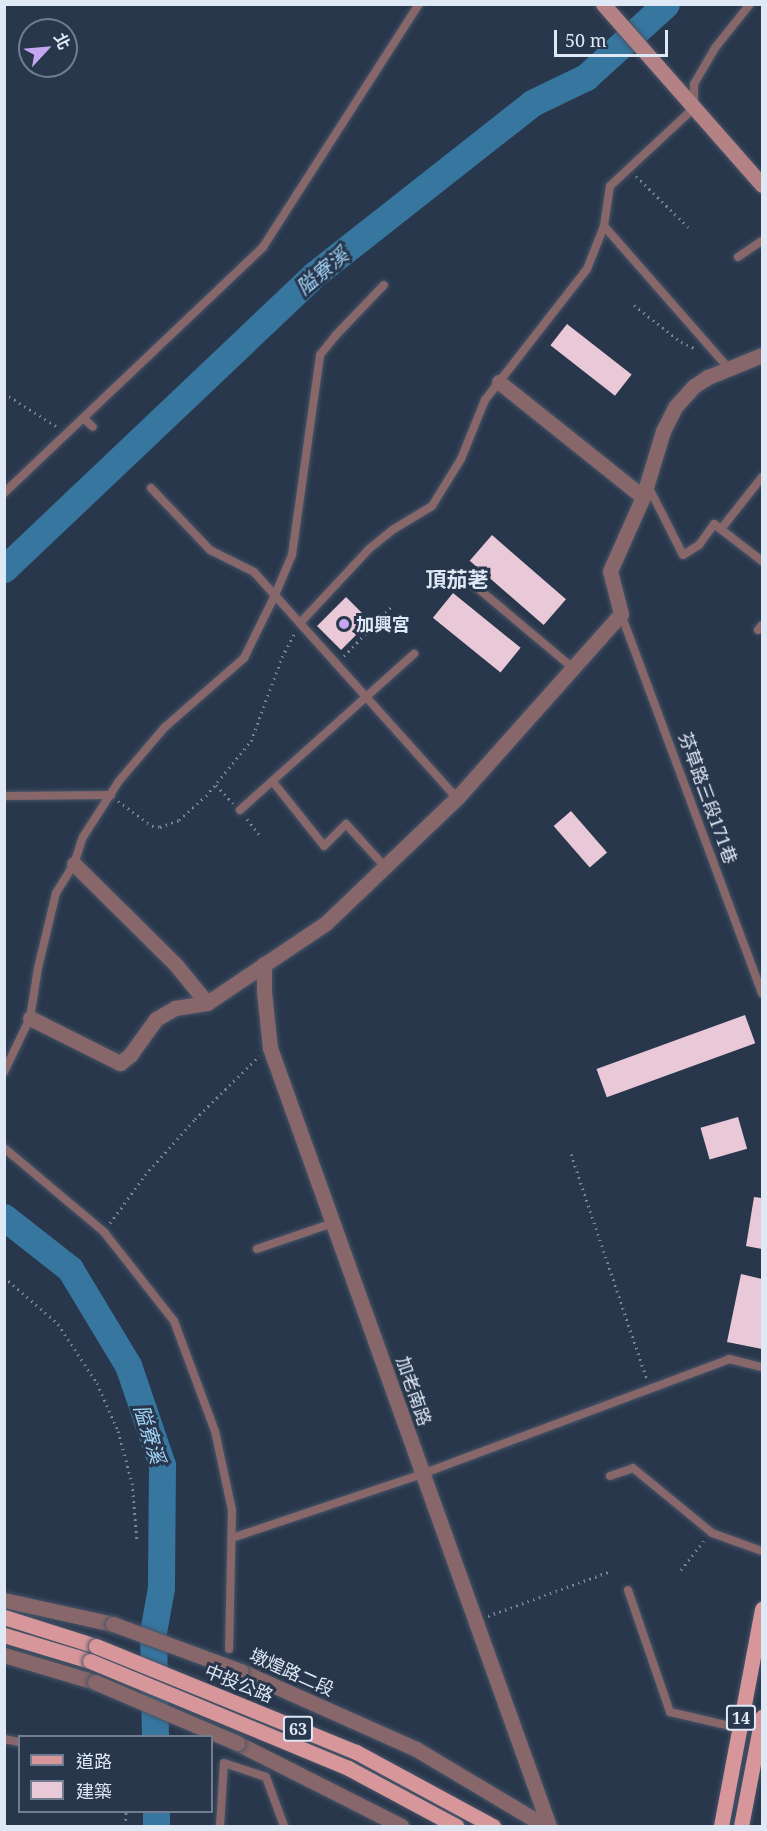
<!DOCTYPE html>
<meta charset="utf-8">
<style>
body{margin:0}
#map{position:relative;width:767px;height:1831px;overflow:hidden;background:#29374c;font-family:"Noto Serif","Noto Sans TC",serif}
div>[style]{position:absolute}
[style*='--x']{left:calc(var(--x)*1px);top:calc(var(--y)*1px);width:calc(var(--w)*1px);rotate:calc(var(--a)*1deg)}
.river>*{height:27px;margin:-13.5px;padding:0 13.5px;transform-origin:13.5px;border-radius:13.5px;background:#36769f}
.building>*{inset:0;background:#e9c9d8;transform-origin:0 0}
.path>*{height:3px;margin-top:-1.5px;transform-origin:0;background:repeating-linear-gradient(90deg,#7b8798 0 1.5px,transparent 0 6px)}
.roads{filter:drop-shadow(0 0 2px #465367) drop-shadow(0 0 2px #465367)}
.lane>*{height:8px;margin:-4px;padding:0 4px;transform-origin:4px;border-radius:4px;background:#876769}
.street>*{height:15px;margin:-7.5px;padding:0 7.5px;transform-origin:7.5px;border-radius:7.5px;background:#876769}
.secondary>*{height:15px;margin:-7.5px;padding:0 7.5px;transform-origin:7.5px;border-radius:7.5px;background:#b48284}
.primary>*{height:15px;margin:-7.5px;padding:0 7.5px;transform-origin:7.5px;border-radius:7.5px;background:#d6969a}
.bridges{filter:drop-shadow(0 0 2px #465367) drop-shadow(0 0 2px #465367)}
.street-bridge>*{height:15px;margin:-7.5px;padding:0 7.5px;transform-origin:7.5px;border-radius:7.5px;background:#876769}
.primary-bridge>*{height:15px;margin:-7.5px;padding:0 7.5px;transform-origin:7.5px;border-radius:7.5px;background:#d6969a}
.dots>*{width:16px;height:16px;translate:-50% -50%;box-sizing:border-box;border:3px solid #29374c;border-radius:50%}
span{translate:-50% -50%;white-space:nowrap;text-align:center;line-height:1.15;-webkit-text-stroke:6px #29374c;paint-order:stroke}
.shield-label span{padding:2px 4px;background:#29374c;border:2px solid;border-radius:4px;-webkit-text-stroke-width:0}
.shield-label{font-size:16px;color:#dfe8f5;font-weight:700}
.poi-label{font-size:18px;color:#dfe8f5;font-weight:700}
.left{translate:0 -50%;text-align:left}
.street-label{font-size:18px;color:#dfe8f5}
.water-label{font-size:20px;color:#a1d3f7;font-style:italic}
.quarter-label{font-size:21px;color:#dfe8f5;font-weight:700}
.frame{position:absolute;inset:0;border:6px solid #dfe8f5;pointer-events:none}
.legend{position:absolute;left:18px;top:1735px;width:195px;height:78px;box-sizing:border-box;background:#29374c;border:2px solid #727e90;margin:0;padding:8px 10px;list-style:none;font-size:18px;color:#dfe8f5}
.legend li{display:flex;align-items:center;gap:12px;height:30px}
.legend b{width:30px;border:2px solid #727e90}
.north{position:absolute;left:18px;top:18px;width:60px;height:60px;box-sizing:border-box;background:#29374c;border:2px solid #727e90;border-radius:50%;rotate:64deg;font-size:16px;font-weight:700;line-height:24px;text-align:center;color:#dfe8f5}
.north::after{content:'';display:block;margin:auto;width:21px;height:27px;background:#c5a6f0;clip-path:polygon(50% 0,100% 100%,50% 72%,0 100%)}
.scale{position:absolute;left:554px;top:30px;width:114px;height:27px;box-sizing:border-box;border:3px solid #dfe8f5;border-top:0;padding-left:8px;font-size:18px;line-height:21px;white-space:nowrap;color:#dfe8f5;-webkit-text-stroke:4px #29374c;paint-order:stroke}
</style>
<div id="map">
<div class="river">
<i style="--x:4;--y:569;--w:429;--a:-43.5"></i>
<i style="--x:315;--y:274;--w:276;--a:-38.2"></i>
<i style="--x:532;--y:103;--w:60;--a:-25.7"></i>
<i style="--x:586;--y:77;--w:108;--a:-42.4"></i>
<i style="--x:4;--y:1217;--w:84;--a:38.2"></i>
<i style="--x:70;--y:1269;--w:112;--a:58.9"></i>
<i style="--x:128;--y:1365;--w:106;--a:71.2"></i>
<i style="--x:162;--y:1465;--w:123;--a:90.5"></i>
<i style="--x:161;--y:1588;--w:45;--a:100.3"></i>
<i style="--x:153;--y:1632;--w:104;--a:88.9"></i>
<i style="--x:156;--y:1812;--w:14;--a:90"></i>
</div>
<div class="building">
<i style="left:567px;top:324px;width:82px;height:27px;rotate:38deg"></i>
<i style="left:492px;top:535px;width:98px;height:34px;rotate:41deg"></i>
<i style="left:453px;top:593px;width:87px;height:32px;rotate:39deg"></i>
<i style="left:346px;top:597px;width:34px;height:41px;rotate:45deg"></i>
<i style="left:571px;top:811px;width:55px;height:23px;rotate:49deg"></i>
<i style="left:745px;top:1015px;width:30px;height:158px;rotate:70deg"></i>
<i style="left:738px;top:1117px;width:33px;height:39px;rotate:74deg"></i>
<i style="clip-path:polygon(754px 1197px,762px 1198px,762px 1249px,746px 1246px)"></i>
<i style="clip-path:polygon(741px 1274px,762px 1279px,762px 1349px,727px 1342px)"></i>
</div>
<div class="path">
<i style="--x:636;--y:176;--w:73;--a:44.4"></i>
<i style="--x:634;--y:305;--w:60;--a:38.2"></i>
<i style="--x:681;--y:342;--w:17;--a:25"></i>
<i style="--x:4;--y:393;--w:65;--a:32.5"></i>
<i style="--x:344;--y:656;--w:69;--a:-46.2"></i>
<i style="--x:216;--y:785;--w:25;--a:47"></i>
<i style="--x:118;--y:801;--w:42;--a:36.3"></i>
<i style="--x:152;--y:826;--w:8;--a:7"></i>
<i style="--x:160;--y:827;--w:20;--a:-20"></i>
<i style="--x:179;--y:820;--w:36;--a:-42"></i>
<i style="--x:206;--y:796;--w:71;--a:-50.7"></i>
<i style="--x:251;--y:741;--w:90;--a:-69.7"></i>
<i style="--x:282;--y:657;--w:26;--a:-62"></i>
<i style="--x:247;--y:819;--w:24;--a:52"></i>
<i style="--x:571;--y:1154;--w:238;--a:71.4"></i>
<i style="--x:110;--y:1223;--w:59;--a:-53.9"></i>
<i style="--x:145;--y:1175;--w:75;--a:-48.2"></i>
<i style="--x:195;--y:1119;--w:90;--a:-44.5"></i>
<i style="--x:4;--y:1277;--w:72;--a:41"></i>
<i style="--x:58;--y:1324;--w:71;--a:56.5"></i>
<i style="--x:97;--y:1383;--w:52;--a:66.4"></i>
<i style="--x:118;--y:1431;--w:54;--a:74.9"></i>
<i style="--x:132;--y:1483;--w:58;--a:85.1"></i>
<i style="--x:681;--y:1570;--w:37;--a:-52"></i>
<i style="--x:488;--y:1616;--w:128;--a:-20.1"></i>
<i style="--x:125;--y:1826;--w:14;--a:-86"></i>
</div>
<div class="roads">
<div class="lane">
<i style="--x:604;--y:226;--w:191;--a:48.8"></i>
<i style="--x:738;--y:257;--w:29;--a:-34"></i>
<i style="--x:83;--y:418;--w:13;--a:42"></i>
<i style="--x:648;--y:486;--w:77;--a:63.1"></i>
<i style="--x:683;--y:555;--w:19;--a:-32"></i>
<i style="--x:699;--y:545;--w:26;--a:-54"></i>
<i style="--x:714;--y:524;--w:61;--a:37.6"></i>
<i style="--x:151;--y:488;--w:86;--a:46.4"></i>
<i style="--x:210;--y:550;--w:49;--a:26.6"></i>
<i style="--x:254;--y:572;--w:304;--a:48.1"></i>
<i style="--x:4;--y:493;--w:357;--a:-43.5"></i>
<i style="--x:263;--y:247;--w:289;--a:-57.3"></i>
<i style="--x:721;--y:529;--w:66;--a:-51.7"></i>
<i style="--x:462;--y:575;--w:145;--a:40"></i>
<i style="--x:621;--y:614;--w:405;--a:69.6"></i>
<i style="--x:301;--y:622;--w:100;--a:-47"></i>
<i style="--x:369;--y:549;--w:32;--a:-39"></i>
<i style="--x:394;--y:529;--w:44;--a:-31.2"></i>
<i style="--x:432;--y:506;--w:55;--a:-58.3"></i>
<i style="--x:461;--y:459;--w:64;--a:-67.9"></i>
<i style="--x:485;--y:400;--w:166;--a:-52.1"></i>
<i style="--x:587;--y:269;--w:46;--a:-68.4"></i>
<i style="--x:604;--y:226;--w:40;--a:-81.5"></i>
<i style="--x:610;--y:186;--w:115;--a:-42.9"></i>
<i style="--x:694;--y:108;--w:24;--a:-90"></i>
<i style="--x:694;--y:84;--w:42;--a:-59.7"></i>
<i style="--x:715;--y:48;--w:56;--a:-51.5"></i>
<i style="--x:758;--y:630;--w:6;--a:-51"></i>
<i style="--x:273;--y:782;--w:82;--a:51.4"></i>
<i style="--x:324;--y:846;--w:31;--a:-45"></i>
<i style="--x:346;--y:824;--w:59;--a:47.7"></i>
<i style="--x:4;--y:796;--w:107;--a:-0.5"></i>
<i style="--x:240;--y:810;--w:234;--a:-41.9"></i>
<i style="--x:4;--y:1072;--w:60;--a:-64.3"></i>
<i style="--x:30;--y:1018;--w:51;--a:-80.9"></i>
<i style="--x:38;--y:968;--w:77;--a:-76.5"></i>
<i style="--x:56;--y:893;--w:34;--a:-58"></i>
<i style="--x:74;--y:864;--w:28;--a:-72"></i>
<i style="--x:83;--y:837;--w:67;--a:-57.3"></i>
<i style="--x:119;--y:781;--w:71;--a:-49.6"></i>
<i style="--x:165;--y:727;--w:105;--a:-41.1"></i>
<i style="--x:244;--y:658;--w:70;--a:-63.8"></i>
<i style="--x:275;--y:595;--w:43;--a:-67"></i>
<i style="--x:292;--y:555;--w:202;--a:-82"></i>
<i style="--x:320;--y:355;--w:26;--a:-51"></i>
<i style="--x:336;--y:335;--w:69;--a:-46.2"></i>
<i style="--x:4;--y:1148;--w:131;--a:40"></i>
<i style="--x:104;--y:1232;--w:113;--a:51.8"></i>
<i style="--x:174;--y:1321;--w:117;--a:69.6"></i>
<i style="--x:215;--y:1431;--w:81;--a:77.9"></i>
<i style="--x:232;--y:1510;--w:139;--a:91.2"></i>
<i style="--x:257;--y:1249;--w:80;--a:-18.9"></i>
<i style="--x:610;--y:1476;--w:24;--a:-19"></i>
<i style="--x:633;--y:1468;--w:102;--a:39.4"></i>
<i style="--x:712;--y:1533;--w:53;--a:19.8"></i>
<i style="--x:232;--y:1538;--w:200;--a:-18.6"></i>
<i style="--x:422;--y:1474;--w:328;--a:-20.5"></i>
<i style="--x:729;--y:1359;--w:34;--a:14"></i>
<i style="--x:628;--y:1590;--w:129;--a:71"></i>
<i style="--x:670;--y:1712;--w:71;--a:13.1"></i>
<i style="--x:4;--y:1739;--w:16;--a:11"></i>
<i style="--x:220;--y:1826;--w:63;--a:-86.4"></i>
<i style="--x:224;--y:1763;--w:44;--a:18.4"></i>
<i style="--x:266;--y:1777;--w:52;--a:69.8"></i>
</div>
<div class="street">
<i style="--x:499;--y:382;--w:184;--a:38.6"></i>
<i style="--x:74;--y:864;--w:144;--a:44.7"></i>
<i style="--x:176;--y:965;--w:49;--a:50.8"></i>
<i style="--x:264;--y:964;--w:28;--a:90"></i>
<i style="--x:264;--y:992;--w:56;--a:83.9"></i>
<i style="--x:270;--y:1048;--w:827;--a:70.27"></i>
<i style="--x:30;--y:1018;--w:101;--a:26.6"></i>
<i style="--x:120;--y:1063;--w:13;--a:-39"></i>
<i style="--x:130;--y:1055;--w:44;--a:-54.2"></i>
<i style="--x:156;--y:1019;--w:22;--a:-30"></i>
<i style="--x:175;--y:1008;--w:32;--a:-9"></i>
<i style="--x:207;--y:1003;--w:143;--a:-33.9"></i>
<i style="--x:326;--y:923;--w:181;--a:-43.7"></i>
<i style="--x:457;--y:798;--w:246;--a:-48.3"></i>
<i style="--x:621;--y:614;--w:44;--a:-104.3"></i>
<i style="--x:610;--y:571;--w:81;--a:-66"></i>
<i style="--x:643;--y:497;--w:69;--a:-73.1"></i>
<i style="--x:663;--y:431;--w:27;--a:-63"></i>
<i style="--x:675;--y:407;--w:28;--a:-48"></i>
<i style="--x:694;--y:386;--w:17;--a:-33"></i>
<i style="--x:708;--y:377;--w:58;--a:-22.2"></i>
<i style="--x:4;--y:1600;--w:112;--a:12.4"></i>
<i style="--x:4;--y:1655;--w:95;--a:16.5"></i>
<i style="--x:241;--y:1671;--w:192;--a:24"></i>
<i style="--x:416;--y:1749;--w:150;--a:30.8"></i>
<i style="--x:237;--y:1743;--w:184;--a:26.8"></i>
</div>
<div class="secondary">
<i style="--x:603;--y:4;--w:241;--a:48.7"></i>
</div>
<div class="primary">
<i style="--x:4;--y:1617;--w:96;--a:17.5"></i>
<i style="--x:4;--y:1635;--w:90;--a:16.8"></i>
<i style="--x:721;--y:1826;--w:221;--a:-79.3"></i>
<i style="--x:741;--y:1826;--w:111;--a:-79.1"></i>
</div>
</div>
<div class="bridges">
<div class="street-bridge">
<i style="--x:113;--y:1624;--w:136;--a:20.2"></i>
<i style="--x:95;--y:1682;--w:155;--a:23.2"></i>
</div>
<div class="primary-bridge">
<i style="--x:96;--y:1646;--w:281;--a:22.2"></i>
<i style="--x:356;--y:1752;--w:156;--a:28.4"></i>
<i style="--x:90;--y:1661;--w:279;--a:22.5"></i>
<i style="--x:348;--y:1768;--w:123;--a:28.2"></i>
</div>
</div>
<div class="dots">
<i style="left:344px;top:624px;background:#c5a6f0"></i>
</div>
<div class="shield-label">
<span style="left:741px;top:1718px">14</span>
<span style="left:298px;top:1729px">63</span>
</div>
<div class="poi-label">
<span class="left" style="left:356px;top:624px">加興宮</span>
</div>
<div class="street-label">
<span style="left:708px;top:798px;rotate:70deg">芬草路三段171巷</span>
<span style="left:414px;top:1391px;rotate:71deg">加老南路</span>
<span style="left:292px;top:1672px;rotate:24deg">墩煌路二段</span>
<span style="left:239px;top:1683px;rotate:22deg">中投公路</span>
</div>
<div class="water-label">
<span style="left:322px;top:271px;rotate:-40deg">隘寮溪</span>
<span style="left:150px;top:1434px;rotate:73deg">隘寮溪</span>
</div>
<div class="quarter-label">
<span style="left:457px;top:579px">頂茄荖</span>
</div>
<div class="frame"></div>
<ul class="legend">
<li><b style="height:8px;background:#d6969a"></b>道路</li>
<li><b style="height:16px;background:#e9c9d8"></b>建築</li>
</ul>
<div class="north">北</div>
<div class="scale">50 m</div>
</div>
